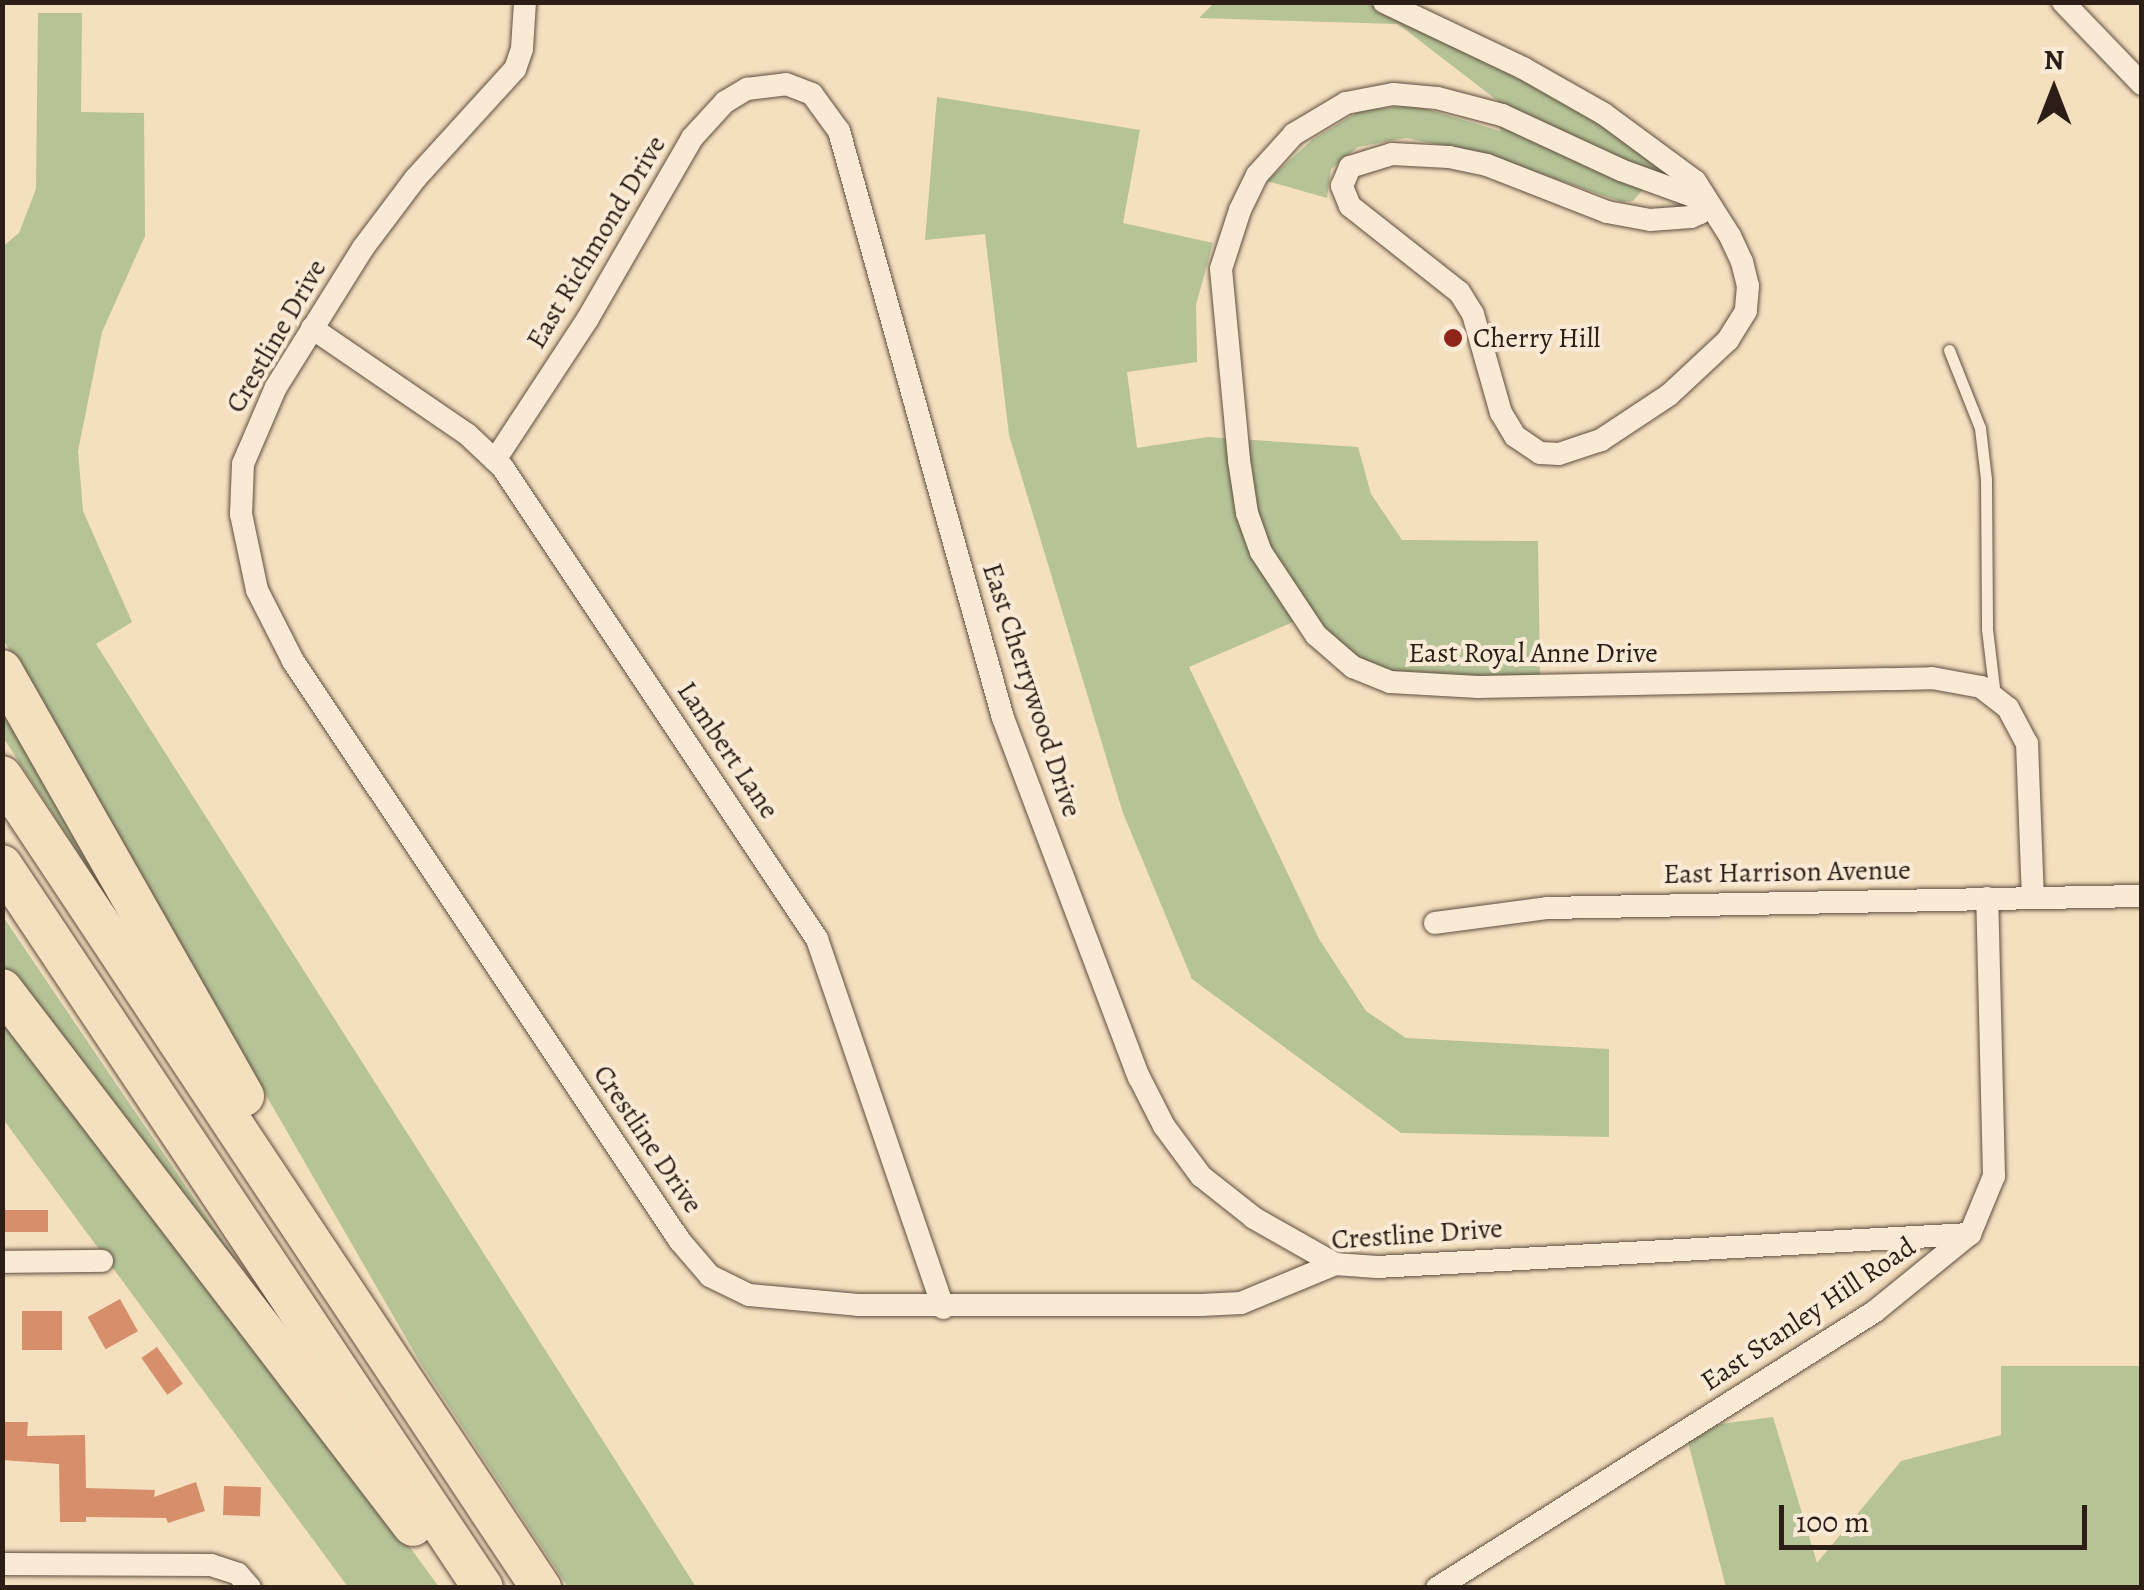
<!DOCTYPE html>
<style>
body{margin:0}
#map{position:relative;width:2144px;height:1590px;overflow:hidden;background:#f4dfbe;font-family:Alegreya,serif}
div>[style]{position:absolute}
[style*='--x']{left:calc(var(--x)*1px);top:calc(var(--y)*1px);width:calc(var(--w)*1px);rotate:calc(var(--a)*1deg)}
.green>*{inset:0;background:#b5c396}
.building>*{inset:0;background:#d68f6a;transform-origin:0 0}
.roads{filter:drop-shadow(0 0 2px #5f4e41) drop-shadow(0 0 2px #5f4e41)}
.service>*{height:11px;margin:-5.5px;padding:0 5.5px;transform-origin:5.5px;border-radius:5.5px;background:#f8ead5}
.minor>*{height:22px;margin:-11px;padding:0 11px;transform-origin:11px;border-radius:11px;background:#f8ead5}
.motorway>*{height:40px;margin:-20px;padding:0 20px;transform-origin:20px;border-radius:20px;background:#f4dfbe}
.dots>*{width:28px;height:28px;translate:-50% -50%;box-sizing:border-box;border:5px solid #f8ead5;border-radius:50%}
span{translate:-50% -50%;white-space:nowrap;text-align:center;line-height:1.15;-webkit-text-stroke:8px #f8ead5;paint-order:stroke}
.street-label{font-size:28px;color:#2d1d17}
.poi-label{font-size:28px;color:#2d1d17}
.left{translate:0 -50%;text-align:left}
.frame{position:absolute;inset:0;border:5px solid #2d1d17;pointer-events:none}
.north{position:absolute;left:2004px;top:40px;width:100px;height:100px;-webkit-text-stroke:8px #f8ead5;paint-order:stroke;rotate:0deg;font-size:28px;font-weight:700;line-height:40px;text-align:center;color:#2d1d17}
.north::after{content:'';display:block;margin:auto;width:35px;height:45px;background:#2d1d17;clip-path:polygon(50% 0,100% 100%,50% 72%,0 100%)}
.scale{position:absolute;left:1779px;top:1505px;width:308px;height:45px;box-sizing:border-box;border:5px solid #2d1d17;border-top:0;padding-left:12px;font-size:30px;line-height:35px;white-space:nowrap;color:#2d1d17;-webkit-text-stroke:8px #f8ead5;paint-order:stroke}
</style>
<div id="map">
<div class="green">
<i style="clip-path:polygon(1214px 3px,1370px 3px,1602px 119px,1661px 169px,1633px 201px,1622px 202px,1487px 155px,1406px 138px,1358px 147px,1331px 169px,1327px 198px,1267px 181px,1313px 139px,1360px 111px,1413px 105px,1500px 131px,1498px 101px,1398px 24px,1199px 18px)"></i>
<i style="clip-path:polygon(38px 13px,82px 13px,81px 112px,144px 113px,145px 236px,102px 332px,78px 451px,83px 511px,132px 622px,96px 644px,696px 1587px,568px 1587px,421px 1364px,3px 639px,2px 247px,19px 233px,36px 189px)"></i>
<i style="clip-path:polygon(937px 97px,1140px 130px,1123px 223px,1213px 243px,1196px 305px,1197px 362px,1127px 372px,1137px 448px,1208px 437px,1358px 447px,1371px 494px,1402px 540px,1538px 541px,1540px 678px,1381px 672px,1326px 640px,1307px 616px,1189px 667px,1319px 939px,1366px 1011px,1406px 1038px,1609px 1049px,1609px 1137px,1401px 1133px,1192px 979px,1123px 813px,1009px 435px,985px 234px,925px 240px)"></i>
<i style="clip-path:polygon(2px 696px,116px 900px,99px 885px,3px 737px)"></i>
<i style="clip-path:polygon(2px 915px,125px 1097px,237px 1261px,220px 1250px,3px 968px)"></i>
<i style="clip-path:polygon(2px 1007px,296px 1392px,439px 1587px,348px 1587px,3px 1119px)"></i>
<i style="clip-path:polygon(2001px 1366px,2141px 1366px,2141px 1587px,1726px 1587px,1688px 1442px,1720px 1424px,1773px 1417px,1817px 1563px,1901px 1461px,2001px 1435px)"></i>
</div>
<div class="building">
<i style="left:48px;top:1210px;width:22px;height:46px;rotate:90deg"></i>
<i style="left:120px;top:1299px;width:37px;height:37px;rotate:61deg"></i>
<i style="left:62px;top:1311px;width:39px;height:40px;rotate:90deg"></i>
<i style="left:157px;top:1347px;width:45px;height:19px;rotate:55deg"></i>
<i style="clip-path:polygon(2px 1422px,28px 1422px,27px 1436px,85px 1435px,86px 1488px,155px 1490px,154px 1497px,196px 1482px,205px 1511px,168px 1523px,166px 1518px,86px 1517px,86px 1522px,60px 1522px,59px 1464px,2px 1460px)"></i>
<i style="left:224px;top:1486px;width:37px;height:29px;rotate:2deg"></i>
</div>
<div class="roads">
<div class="service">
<i style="--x:1949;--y:350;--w:84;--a:68.3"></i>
<i style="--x:1980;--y:428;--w:51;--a:83.3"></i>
<i style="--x:1986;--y:479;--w:150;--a:89.6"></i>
<i style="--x:1987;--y:629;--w:67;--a:83.2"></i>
</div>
<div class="minor">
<i style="--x:525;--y:2;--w:47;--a:93.7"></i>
<i style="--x:522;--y:49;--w:21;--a:109"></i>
<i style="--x:515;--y:69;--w:149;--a:132.3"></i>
<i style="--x:415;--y:179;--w:86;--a:127"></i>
<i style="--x:363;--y:248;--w:164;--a:122"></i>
<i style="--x:276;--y:387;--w:84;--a:113.2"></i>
<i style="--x:243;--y:464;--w:50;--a:92.3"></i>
<i style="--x:241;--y:514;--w:78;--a:78.1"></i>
<i style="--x:257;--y:590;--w:80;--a:63.1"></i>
<i style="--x:293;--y:661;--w:697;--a:56.29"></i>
<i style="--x:680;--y:1241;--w:46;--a:49.4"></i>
<i style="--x:710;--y:1276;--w:43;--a:26"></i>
<i style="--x:749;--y:1295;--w:109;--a:5.2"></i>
<i style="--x:858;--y:1305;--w:343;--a:0"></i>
<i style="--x:1201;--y:1305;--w:40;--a:-2.9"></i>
<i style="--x:1241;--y:1303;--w:102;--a:-22.5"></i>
<i style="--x:1335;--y:1264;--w:42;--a:4.1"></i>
<i style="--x:1377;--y:1267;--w:594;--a:-3.19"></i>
<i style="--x:1384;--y:2;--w:154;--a:25.4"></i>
<i style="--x:1523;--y:68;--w:93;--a:29.6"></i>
<i style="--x:1604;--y:114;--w:113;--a:36.4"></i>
<i style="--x:1695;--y:181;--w:65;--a:57.5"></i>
<i style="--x:1730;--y:236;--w:29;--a:65"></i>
<i style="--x:1742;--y:262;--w:25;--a:76"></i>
<i style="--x:1748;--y:286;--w:25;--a:95"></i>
<i style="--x:1746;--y:311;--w:34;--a:122"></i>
<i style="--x:1728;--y:340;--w:81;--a:137"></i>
<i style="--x:1669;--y:395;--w:82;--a:146.5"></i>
<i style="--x:1601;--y:440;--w:44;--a:161.6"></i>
<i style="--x:1559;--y:454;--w:19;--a:-177"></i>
<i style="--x:1540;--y:453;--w:30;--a:-146"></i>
<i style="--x:1515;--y:436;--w:27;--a:-121"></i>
<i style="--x:1501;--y:413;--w:103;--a:-105.8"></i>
<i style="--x:1473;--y:314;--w:26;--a:-122"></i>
<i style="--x:1459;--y:292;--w:139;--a:-141.7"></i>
<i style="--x:1350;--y:206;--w:22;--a:-112"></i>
<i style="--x:1342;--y:186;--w:21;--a:-67"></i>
<i style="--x:1350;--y:167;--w:44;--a:-17.2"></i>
<i style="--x:1392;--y:154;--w:57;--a:3"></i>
<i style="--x:1449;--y:157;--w:39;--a:12"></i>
<i style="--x:1487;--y:165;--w:129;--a:21.4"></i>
<i style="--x:1607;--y:212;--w:44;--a:10.5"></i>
<i style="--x:1650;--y:220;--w:41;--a:-4.2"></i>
<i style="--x:1691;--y:217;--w:10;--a:-24"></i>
<i style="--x:1700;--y:213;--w:13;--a:-63"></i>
<i style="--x:2063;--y:2;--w:114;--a:46.1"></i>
<i style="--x:1706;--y:201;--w:90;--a:-160"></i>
<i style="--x:1621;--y:170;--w:131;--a:-155.2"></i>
<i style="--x:1502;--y:115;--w:67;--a:-165.3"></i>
<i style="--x:1437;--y:98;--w:44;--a:-174.8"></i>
<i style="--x:1393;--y:94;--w:48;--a:169.2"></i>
<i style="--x:1346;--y:103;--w:61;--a:149.2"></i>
<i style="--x:1294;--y:134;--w:55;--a:132.1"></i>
<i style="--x:1257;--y:175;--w:39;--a:116"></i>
<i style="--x:1240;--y:210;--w:62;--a:107.9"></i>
<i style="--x:1221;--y:269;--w:192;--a:84.6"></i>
<i style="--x:1239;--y:460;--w:54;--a:81.4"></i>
<i style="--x:1247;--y:513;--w:41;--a:70.3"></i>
<i style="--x:1261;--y:552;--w:100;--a:56.5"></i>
<i style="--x:1316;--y:635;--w:49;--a:40.9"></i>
<i style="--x:1353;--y:667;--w:40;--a:22"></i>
<i style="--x:1390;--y:682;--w:88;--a:3.3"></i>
<i style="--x:1478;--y:687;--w:454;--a:-1.1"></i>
<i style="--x:1932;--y:678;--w:50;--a:10.4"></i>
<i style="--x:1981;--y:687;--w:34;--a:38"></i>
<i style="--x:2008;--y:708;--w:40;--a:62"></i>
<i style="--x:2027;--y:743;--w:154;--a:87.8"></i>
<i style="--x:312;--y:328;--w:188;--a:34.4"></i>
<i style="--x:467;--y:434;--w:50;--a:43.4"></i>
<i style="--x:503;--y:468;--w:566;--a:56.31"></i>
<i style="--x:817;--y:939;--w:390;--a:71.1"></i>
<i style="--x:495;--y:460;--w:168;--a:-56.7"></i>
<i style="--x:587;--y:320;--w:210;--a:-60"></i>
<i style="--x:692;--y:138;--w:49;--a:-47.5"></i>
<i style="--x:725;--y:102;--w:26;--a:-31"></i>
<i style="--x:747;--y:89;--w:39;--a:-7"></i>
<i style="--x:786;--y:84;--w:28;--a:21"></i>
<i style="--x:812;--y:94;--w:46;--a:53.9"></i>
<i style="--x:839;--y:131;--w:609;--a:74.39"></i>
<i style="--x:1003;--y:718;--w:384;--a:69.3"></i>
<i style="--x:1139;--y:1077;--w:55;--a:63"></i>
<i style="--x:1164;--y:1126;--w:62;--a:53.5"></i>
<i style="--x:1201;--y:1176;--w:68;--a:38.4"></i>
<i style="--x:1254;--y:1218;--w:93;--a:29.6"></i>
<i style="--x:1435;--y:923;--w:113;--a:-7.6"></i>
<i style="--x:1547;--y:908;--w:595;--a:-1.16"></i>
<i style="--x:2;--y:1262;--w:100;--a:-0.6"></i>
<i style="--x:2;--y:1564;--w:209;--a:0.3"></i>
<i style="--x:211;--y:1565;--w:28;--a:18"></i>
<i style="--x:238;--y:1574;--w:18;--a:49"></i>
<i style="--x:1437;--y:1588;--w:517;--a:-32.28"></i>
<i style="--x:1874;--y:1312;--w:124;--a:-39.1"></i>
<i style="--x:1970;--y:1234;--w:63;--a:-67.5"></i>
<i style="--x:1994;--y:1176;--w:278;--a:-91.4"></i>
</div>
<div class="motorway">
<i style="--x:2;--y:670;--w:490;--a:60.4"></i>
<i style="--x:2;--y:776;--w:975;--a:56.42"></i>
<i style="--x:2;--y:865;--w:868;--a:56.36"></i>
<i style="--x:2;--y:989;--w:676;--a:52.57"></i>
</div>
</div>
<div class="dots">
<i style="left:1453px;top:338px;background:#8f2418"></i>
</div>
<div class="street-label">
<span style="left:596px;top:242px;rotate:-59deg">East Richmond Drive</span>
<span style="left:276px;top:336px;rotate:-60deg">Crestline Drive</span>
<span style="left:1533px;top:653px">East Royal Anne Drive</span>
<span style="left:1032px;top:690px;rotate:72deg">East Cherrywood Drive</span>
<span style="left:728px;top:750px;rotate:56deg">Lambert Lane</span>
<span style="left:1787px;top:872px;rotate:-1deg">East Harrison Avenue</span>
<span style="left:648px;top:1139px;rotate:56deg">Crestline Drive</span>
<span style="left:1417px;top:1234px;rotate:-4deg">Crestline Drive</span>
<span style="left:1808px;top:1314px;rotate:-34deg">East Stanley Hill Road</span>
</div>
<div class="poi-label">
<span class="left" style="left:1473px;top:338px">Cherry Hill</span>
</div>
<div class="frame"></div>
<div class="north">N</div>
<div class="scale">100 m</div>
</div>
